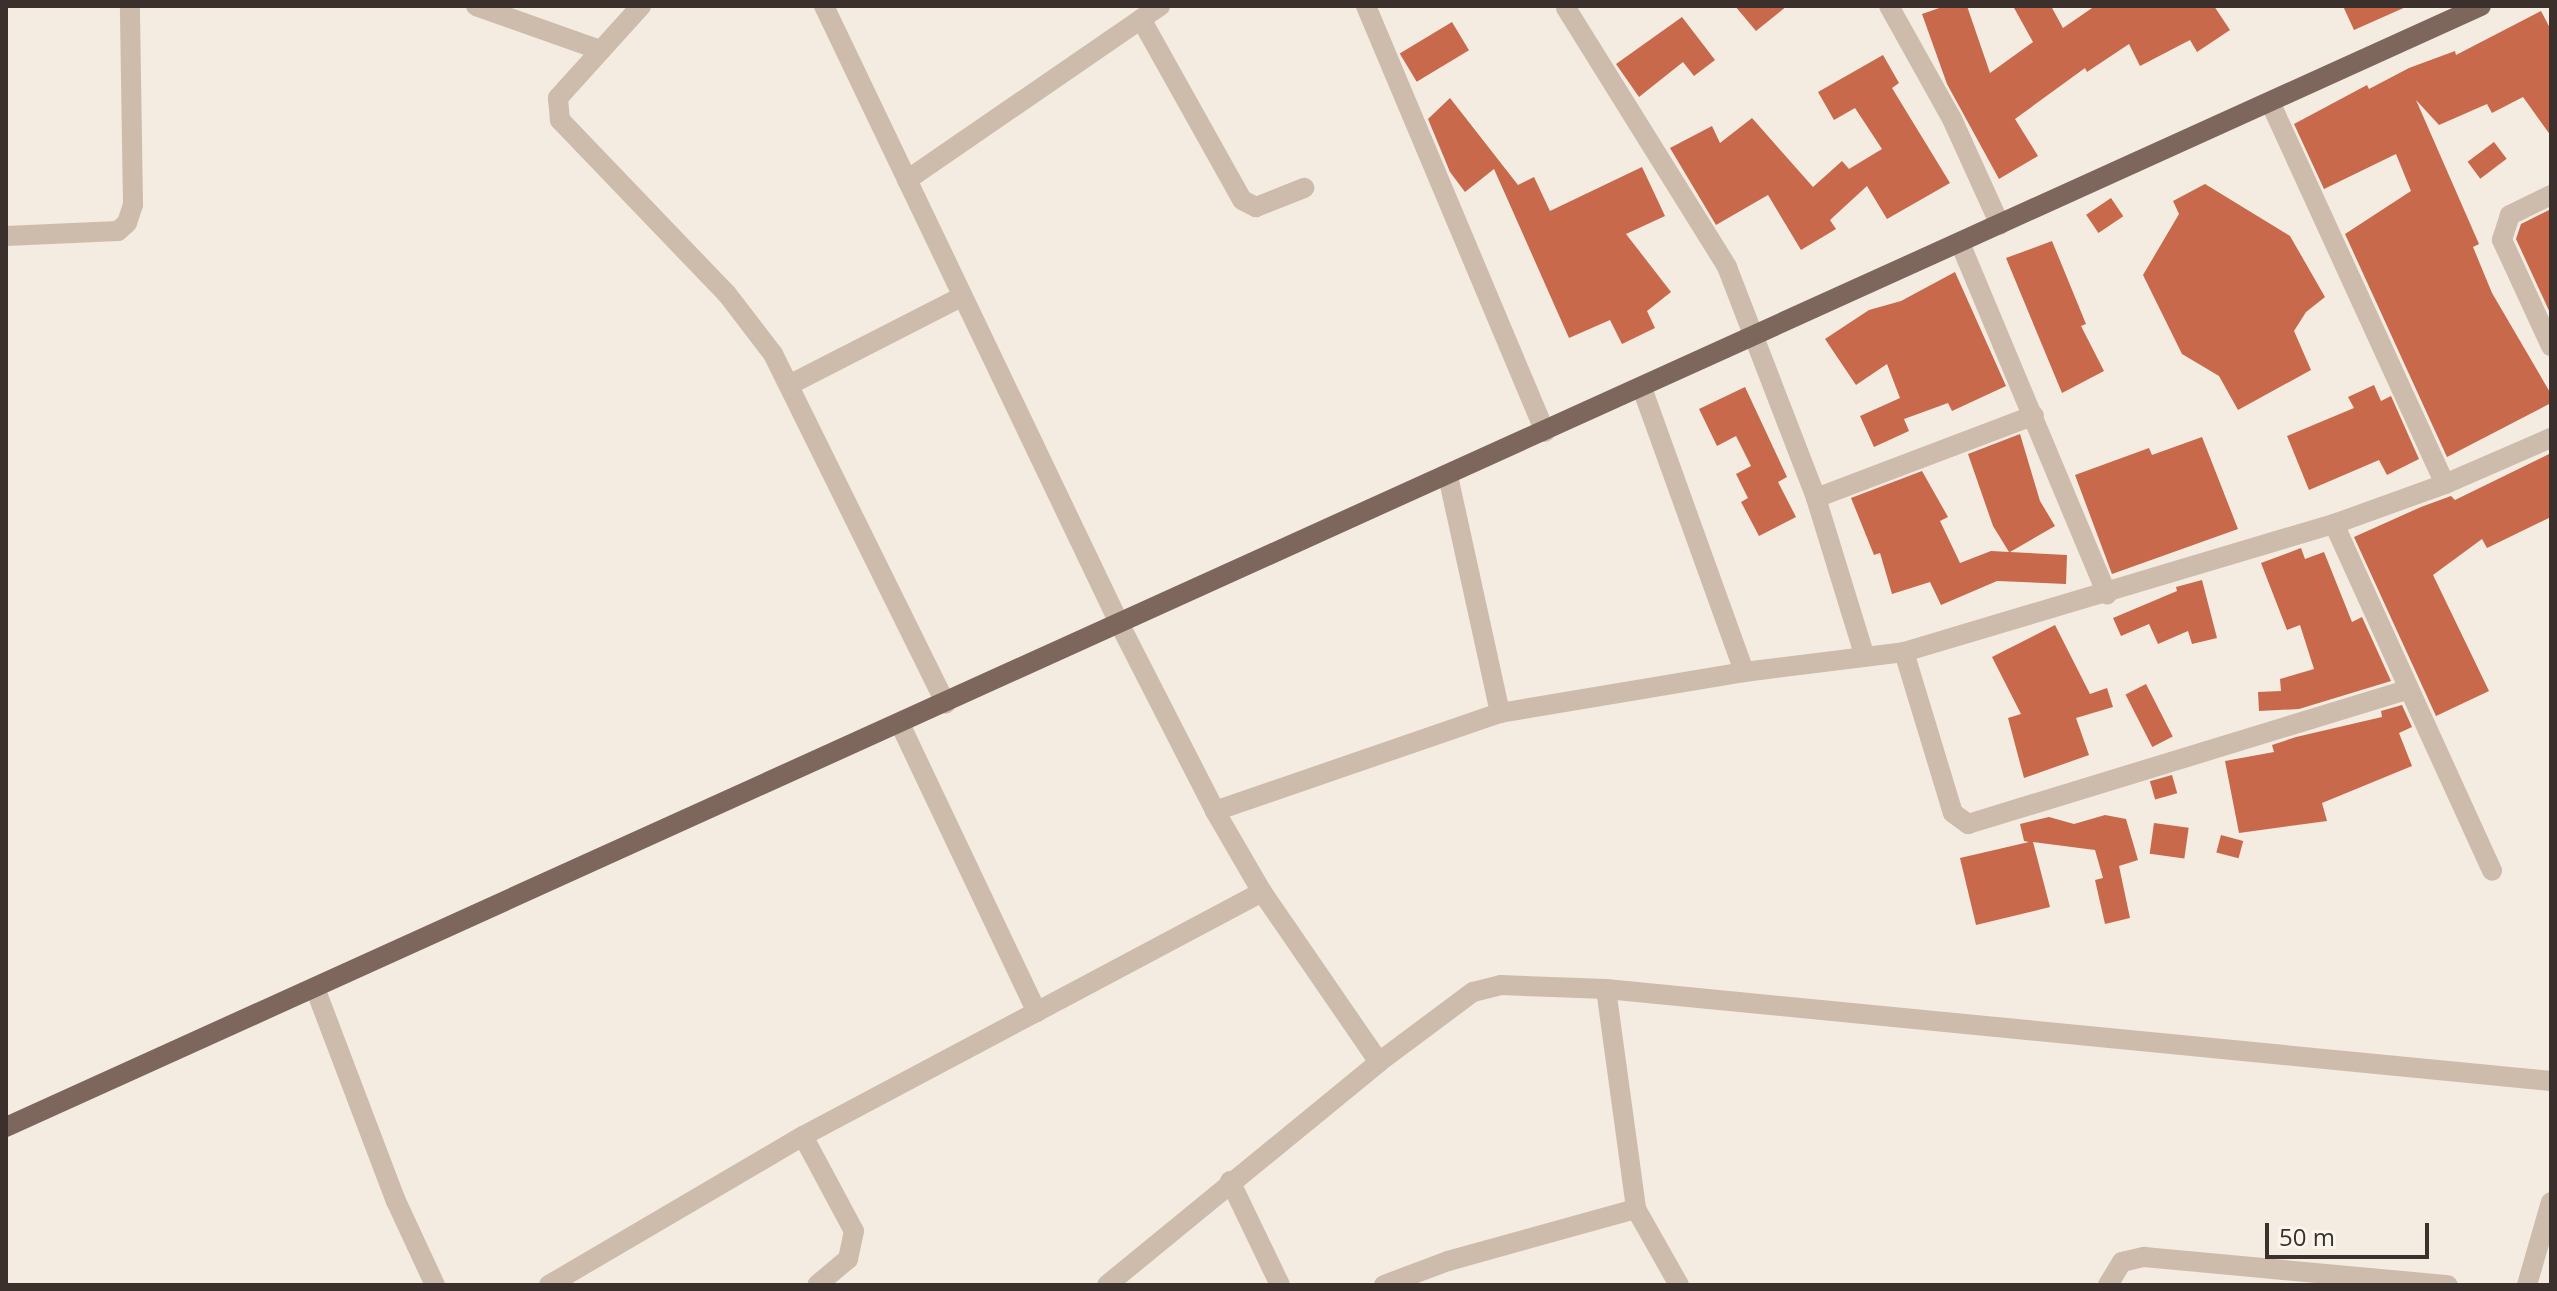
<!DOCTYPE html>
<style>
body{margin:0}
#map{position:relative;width:2557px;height:1291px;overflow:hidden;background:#f4ebe1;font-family:"Open Sans",sans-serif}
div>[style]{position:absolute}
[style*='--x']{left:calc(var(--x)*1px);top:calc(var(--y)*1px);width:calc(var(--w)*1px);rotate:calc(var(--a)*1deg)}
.building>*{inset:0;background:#c8694b;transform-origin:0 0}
.minor>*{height:20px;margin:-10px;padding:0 10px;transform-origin:10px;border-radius:10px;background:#cdbbac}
.major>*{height:20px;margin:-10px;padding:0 10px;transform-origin:10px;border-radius:10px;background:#7d675c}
span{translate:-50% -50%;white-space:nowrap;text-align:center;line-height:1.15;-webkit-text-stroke:8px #fbf5ee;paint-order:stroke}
.frame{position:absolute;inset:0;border:8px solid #3b302b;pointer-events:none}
.scale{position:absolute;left:2265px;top:1223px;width:164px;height:36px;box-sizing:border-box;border:4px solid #3b302b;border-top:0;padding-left:10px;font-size:24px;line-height:28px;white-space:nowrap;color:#3b302b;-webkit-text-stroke:6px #fbf5ee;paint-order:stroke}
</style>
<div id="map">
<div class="building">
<i style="clip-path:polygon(1735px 6px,1787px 6px,1756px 31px)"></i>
<i style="clip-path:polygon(1945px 6px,1967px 6px,1990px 73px,2033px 42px,2013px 6px,2051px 6px,2063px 28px,2095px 6px,2214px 6px,2230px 30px,2197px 52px,2190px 40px,2140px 66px,2129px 44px,2087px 72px,2085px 68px,2015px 119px,2038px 156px,1999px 179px,1947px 84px,1922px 14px)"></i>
<i style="clip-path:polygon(2343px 6px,2408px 6px,2354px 30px)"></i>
<i style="clip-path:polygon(2541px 11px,2551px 30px,2551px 136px,2523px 97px,2492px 113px,2487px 104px,2439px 125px,2416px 100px,2479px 244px,2473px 247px,2492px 293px,2551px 394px,2551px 403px,2447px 457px,2345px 234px,2411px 191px,2396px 154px,2324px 189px,2294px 124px,2367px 85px,2369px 89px,2409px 68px,2455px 51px,2456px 55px)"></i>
<i style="clip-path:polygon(1682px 17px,1715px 60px,1694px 76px,1683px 62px,1639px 97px,1616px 64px)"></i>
<i style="left:1452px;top:22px;width:33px;height:61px;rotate:59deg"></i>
<i style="clip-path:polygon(1883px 55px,1899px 83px,1892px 88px,1950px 183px,1887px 219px,1867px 186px,1830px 220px,1836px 229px,1801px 250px,1768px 195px,1716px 225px,1670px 148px,1712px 126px,1720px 143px,1752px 118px,1813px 187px,1842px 161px,1849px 169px,1882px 149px,1855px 108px,1834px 120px,1818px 92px)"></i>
<i style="clip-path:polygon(1450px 98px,1518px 185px,1534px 177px,1550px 211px,1642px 167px,1665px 216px,1626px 234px,1671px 292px,1647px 311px,1655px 328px,1622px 344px,1610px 320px,1569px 338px,1494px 169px,1465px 192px,1450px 172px,1428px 119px)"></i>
<i style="left:2494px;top:142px;width:21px;height:33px;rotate:53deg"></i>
<i style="clip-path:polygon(2205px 184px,2290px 236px,2325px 297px,2306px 312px,2294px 331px,2311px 370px,2238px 410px,2219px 376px,2182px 354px,2143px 275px,2179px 214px,2173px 201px)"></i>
<i style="left:2111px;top:198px;width:22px;height:30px;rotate:56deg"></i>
<i style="clip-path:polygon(2551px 209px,2551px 315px,2516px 239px,2521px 224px)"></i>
<i style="clip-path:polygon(2052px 241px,2086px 324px,2081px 326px,2104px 371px,2062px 393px,2006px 258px)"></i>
<i style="clip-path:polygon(1955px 272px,2006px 386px,1952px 411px,1948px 403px,1904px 419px,1909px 431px,1874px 447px,1860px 416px,1900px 398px,1887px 364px,1856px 385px,1825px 339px,1869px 310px,1901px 301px)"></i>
<i style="clip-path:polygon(2374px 385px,2381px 401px,2391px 396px,2419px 459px,2387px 475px,2379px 460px,2309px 490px,2287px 436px,2354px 408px,2348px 397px)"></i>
<i style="clip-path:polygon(1745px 387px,1787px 477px,1778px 482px,1796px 517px,1759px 536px,1741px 502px,1748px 498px,1736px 474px,1751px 466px,1736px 436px,1717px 446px,1699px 409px)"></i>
<i style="clip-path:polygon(2020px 434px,2040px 501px,2055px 526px,2010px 552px,2067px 555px,2066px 584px,1997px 581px,1941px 605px,1930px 582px,1892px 594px,1880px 553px,1874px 555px,1851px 498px,1922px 471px,1948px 517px,1940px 521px,1960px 563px,1991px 551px,2009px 552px,1993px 526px,1968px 454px)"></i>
<i style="clip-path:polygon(2202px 437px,2238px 529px,2112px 574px,2075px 475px,2149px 448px,2152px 455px)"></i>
<i style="clip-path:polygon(2551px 453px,2551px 517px,2487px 548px,2482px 539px,2433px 575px,2489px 691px,2436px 716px,2354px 537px,2421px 507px,2451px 496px,2455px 500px)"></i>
<i style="clip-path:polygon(2301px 548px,2305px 559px,2324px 552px,2352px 622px,2362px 617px,2391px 681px,2299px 709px,2259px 711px,2258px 692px,2281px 691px,2280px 679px,2314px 669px,2300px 625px,2287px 630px,2261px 563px)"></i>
<i style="clip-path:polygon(2202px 580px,2217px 638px,2192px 644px,2188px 631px,2158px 644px,2149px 624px,2121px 636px,2113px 618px,2177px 591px,2176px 587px)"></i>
<i style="clip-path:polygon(2055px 625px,2090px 694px,2107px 688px,2113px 707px,2076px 718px,2089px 755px,2024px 778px,2008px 718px,2021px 714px,1992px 657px)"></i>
<i style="left:2146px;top:684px;width:59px;height:23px;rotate:63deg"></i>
<i style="clip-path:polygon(2402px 705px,2412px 727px,2399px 733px,2412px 766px,2322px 803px,2327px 821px,2239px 833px,2225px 761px,2274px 752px,2272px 745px,2296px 737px,2382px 717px,2381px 711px)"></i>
<i style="left:2172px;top:775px;width:19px;height:23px;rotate:74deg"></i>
<i style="clip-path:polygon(2105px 815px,2126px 819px,2138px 860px,2119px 866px,2130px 918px,2105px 924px,2095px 880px,2103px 878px,2095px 850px,2033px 842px,2050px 907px,1976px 925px,1960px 858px,2029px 842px,2024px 841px,2020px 824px,2049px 817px,2074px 824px)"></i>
<i style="left:2154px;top:823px;width:35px;height:31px;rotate:8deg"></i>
<i style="left:2221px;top:835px;width:23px;height:18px;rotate:15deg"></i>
</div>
<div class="minor">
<i style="--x:476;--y:6;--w:132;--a:19.5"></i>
<i style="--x:641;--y:6;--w:124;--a:132.1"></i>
<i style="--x:558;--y:98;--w:22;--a:85"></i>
<i style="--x:560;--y:120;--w:241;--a:46.2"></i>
<i style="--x:727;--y:294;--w:76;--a:52.5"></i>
<i style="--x:773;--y:354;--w:390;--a:63.7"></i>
<i style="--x:824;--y:6;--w:686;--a:64.44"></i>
<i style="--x:1120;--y:625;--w:209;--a:62.9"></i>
<i style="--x:1215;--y:811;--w:94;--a:59.9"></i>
<i style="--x:1262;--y:892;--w:206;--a:55.5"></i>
<i style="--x:1366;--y:6;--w:462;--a:67.2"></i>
<i style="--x:1889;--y:6;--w:129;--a:60.9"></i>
<i style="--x:1952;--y:119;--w:116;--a:65.6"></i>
<i style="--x:1566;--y:8;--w:305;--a:58.1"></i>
<i style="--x:1727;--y:267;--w:248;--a:68.9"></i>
<i style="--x:1816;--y:498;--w:166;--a:72.9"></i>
<i style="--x:1141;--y:19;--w:207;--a:60.8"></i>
<i style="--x:1242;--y:200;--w:16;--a:27"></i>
<i style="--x:1256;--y:207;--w:52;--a:-21.6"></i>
<i style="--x:2270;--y:102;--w:420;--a:65.4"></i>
<i style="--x:907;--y:180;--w:307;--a:-34.5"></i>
<i style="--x:2551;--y:195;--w:46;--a:154"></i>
<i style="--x:2510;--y:215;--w:26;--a:108"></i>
<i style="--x:2502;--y:240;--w:117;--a:65.2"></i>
<i style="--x:6;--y:236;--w:112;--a:-2.6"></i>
<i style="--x:118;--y:231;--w:12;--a:-42"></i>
<i style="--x:127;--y:223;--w:19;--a:-72"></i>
<i style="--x:133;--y:205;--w:199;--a:-90.9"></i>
<i style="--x:1960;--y:243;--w:381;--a:67.3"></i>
<i style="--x:789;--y:385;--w:193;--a:-27.1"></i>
<i style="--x:1642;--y:388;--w:302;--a:70.2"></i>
<i style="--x:1448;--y:476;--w:243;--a:77.6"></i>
<i style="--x:1816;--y:498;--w:233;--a:-20.8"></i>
<i style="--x:2334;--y:524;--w:381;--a:65.5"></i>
<i style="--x:1904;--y:652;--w:168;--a:73.1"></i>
<i style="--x:1953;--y:813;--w:19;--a:36"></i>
<i style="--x:1968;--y:824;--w:461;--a:-17"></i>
<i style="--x:900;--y:724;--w:319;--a:64.6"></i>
<i style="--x:1215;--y:811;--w:301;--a:-19"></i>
<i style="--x:1500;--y:713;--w:247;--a:-9.5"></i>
<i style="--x:1744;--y:672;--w:161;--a:-7.1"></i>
<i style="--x:1904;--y:652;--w:449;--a:-16.6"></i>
<i style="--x:2334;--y:524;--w:118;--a:-19.8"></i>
<i style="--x:2445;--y:484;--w:116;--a:-23.5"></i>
<i style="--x:315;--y:988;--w:228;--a:69.2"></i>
<i style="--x:396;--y:1201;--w:93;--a:65.1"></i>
<i style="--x:1606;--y:989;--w:222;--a:82.2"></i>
<i style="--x:1636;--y:1209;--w:87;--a:60.5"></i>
<i style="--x:803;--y:1136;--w:108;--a:61.8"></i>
<i style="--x:854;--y:1231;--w:29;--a:102"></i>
<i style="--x:848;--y:1259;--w:40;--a:140"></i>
<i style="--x:1230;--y:1181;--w:115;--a:64.3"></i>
<i style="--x:549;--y:1285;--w:294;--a:-30.4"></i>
<i style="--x:803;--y:1136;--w:520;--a:-27.99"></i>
<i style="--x:1107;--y:1285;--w:352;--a:-39.3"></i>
<i style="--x:1379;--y:1062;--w:117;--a:-36.7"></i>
<i style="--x:1473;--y:992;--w:29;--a:-14"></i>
<i style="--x:1501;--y:985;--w:105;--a:2.2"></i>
<i style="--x:1606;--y:989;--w:949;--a:5.56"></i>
<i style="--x:1384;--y:1285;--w:68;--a:-20.6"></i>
<i style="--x:1448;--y:1261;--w:195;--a:-15.5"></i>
<i style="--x:2108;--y:1285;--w:27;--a:-59"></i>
<i style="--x:2122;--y:1262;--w:23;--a:-13"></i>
<i style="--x:2144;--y:1257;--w:305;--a:5.3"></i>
<i style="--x:2527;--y:1285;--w:86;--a:-73.9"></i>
</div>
<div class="major">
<i style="--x:6;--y:1127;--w:2717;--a:-24.37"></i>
</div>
<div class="frame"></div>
<div class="scale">50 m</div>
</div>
